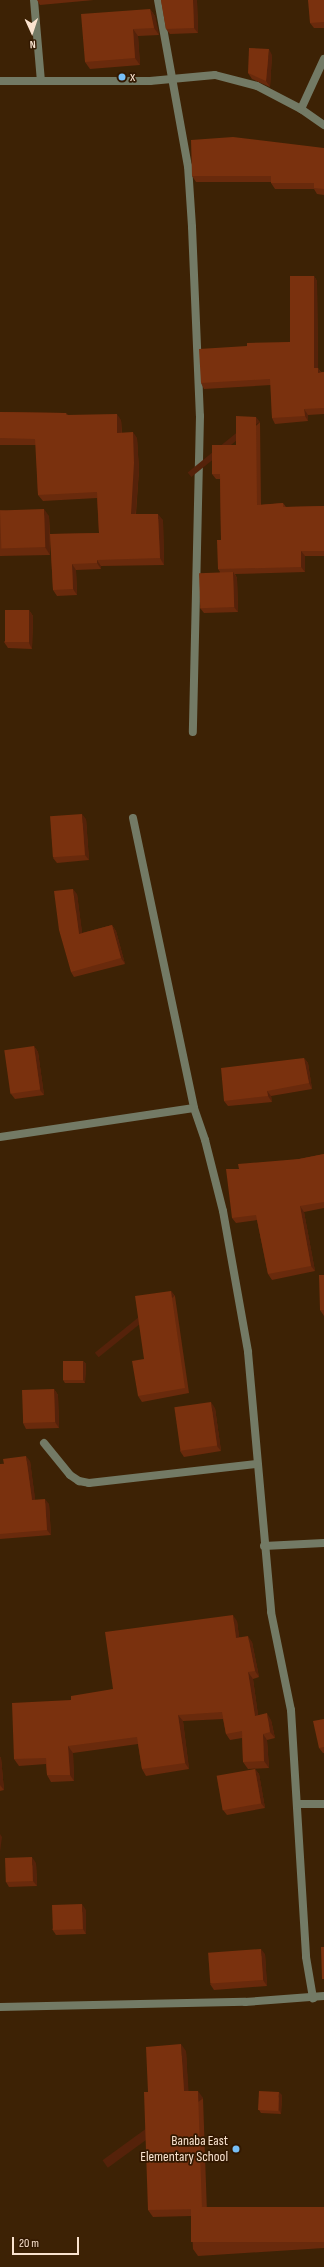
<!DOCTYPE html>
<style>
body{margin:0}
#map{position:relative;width:324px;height:2267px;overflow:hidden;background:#3d2205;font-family:"Sofia Sans Condensed",sans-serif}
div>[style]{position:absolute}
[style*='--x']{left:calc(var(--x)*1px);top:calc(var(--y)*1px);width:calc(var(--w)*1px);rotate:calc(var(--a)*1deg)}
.street>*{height:8px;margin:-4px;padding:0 4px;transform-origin:4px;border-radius:4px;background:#737a65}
.wall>*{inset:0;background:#692a0c}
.shaded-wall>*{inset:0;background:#55220a;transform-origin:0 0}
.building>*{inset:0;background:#7a310e;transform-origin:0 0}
.dots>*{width:11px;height:11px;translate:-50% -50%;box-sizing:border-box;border:2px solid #321800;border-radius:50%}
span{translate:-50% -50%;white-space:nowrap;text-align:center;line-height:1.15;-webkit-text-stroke:3.5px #321800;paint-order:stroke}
.poi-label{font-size:14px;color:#fae3cf}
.left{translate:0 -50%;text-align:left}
.right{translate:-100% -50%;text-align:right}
.north{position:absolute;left:12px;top:12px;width:40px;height:40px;-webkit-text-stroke:3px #321800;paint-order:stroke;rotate:177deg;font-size:11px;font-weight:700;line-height:16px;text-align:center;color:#fae3cf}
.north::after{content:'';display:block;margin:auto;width:14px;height:18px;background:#fae3cf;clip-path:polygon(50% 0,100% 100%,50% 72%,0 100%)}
.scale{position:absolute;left:12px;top:2237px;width:67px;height:18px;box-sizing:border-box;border:2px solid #fae3cf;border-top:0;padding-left:5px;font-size:12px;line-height:14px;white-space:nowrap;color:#fae3cf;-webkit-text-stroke:3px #321800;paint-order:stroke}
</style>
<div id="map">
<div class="street">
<i style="--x:34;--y:0;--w:81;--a:85.1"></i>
<i style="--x:158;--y:0;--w:169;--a:79.8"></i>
<i style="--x:188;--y:166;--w:61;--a:86.2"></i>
<i style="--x:192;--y:227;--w:189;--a:87.6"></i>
<i style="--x:200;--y:416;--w:316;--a:91.3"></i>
<i style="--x:0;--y:81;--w:150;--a:0"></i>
<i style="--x:150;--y:81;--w:65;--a:-5.3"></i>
<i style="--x:215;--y:75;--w:43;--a:14.7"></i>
<i style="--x:257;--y:86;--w:50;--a:27.6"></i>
<i style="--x:301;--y:109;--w:28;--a:35"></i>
<i style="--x:301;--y:109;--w:55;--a:-65.3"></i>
<i style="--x:133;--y:818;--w:296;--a:78.1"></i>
<i style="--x:194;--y:1108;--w:34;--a:71"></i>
<i style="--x:205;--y:1140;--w:73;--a:75.8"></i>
<i style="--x:223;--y:1211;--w:143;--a:79.9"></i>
<i style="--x:248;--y:1352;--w:261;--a:84.9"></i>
<i style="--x:271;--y:1612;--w:100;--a:78.5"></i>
<i style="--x:291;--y:1710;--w:247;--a:86.5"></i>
<i style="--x:306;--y:1957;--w:42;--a:80.3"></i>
<i style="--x:0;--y:1137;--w:196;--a:-8.5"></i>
<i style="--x:44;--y:1443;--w:41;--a:50.9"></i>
<i style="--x:70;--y:1475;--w:11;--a:34"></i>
<i style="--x:79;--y:1481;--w:10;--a:11"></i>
<i style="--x:89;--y:1483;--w:169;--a:-6.5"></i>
<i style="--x:264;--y:1546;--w:60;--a:-2.9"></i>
<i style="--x:297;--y:1804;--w:27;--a:0"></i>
<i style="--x:0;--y:2007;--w:245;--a:-1.2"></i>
<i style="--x:245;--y:2002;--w:79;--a:-4.3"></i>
</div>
<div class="wall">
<i style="clip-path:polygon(37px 0,94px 0,40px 5px)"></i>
<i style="clip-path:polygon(161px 0,197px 0,198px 33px,170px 34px,166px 29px)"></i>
<i style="clip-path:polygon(324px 0,324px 28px,314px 28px,310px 23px)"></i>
<i style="clip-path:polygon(150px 9px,155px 16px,159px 35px,138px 36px,140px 65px,90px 69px,85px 62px)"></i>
<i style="clip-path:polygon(272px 55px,270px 87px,252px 79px,248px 73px)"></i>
<i style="clip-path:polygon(324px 148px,324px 195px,317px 194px,314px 189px,275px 189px,271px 183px,271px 182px,196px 182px,192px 176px)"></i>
<i style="clip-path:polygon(314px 276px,317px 281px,318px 368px,321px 372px,324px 372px,324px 414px,308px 415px,308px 421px,275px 424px,272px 418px,271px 385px,204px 389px,201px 383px,247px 346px,290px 342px)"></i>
<i style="clip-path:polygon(0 412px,66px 413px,68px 415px,121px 420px,122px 433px,137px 438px,139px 470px,136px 514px,163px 520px,164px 565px,101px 566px,101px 569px,76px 570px,77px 595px,57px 596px,53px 590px,50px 536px,50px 555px,0 556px,0 510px,49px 516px,50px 534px,99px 533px,97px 498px,43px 501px,38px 495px,36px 445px,0 445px)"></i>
<i style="clip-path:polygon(260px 422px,261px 505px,283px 503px,286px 507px,324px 506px,324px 556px,305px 556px,305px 572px,235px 574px,237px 578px,238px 612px,204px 613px,200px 608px,220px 572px,218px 569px,221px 540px,220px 479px,216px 479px,212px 474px,236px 445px)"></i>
<i style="clip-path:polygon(29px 610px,33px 616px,32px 649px,8px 648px,4px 642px)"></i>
<i style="clip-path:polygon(86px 819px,89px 860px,57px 863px,53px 858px)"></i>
<i style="clip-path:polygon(77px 894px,82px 933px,112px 925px,116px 931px,125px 964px,74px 977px,71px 972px)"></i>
<i style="clip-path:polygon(34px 1046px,38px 1052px,44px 1095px,15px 1099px,11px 1094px)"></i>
<i style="clip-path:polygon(304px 1058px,308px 1063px,312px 1089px,271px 1096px,272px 1102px,228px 1106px,224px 1101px)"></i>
<i style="clip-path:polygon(324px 1154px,324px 1208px,304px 1212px,315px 1271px,272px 1280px,268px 1274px,257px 1220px,236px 1223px,232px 1218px,239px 1169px,299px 1159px)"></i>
<i style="clip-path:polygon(324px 1275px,324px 1316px,320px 1310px)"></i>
<i style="clip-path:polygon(171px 1291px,175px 1296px,189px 1393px,142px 1402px,138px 1396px,144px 1359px)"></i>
<i style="clip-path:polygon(83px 1361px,86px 1364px,85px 1383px,65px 1383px,63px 1380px)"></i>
<i style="clip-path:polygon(54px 1389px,58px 1395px,59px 1428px,26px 1429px,23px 1423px)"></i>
<i style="clip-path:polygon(215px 1408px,221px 1451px,184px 1457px,180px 1451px)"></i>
<i style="clip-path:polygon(30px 1461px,35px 1500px,49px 1504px,51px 1535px,0 1539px,0 1464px)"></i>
<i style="clip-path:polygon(237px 1621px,239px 1637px,252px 1642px,259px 1677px,253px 1679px,258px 1715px,271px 1720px,275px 1738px,267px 1740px,269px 1768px,248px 1769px,243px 1762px,242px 1738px,230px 1740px,226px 1734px,223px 1719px,183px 1721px,189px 1769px,146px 1776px,142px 1769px,138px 1744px,73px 1753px,74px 1781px,51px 1782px,47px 1775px,46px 1764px,19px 1766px,14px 1759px,71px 1700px,113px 1689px)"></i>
<i style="clip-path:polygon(324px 1719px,324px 1753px,323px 1753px,319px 1748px)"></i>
<i style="clip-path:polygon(0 1757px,1px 1758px,4px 1790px,0 1791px)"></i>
<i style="clip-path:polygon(255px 1769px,259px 1774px,265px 1808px,227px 1815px,223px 1810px)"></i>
<i style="clip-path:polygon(36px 1863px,37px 1886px,9px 1887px,6px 1882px)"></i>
<i style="clip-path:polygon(86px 1910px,86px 1934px,56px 1935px,52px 1929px)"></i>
<i style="clip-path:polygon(265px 1954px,267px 1986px,214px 1990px,210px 1984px)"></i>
<i style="clip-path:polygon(186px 2051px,188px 2091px,203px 2098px,207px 2213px,324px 2207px,324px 2248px,198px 2256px,193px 2249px,191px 2216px,153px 2217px,148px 2210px,148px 2092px)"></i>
<i style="clip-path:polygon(282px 2095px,281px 2114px,261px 2113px,259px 2110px)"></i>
</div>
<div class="shaded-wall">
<i style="clip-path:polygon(193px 0,197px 0,198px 33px,194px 28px)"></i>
<i style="clip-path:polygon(150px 9px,155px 16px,159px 35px,154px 28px)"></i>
<i style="clip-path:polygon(133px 29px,138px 36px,140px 65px,135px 58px)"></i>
<i style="clip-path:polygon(269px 49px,272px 55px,270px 87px,266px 81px)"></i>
<i style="clip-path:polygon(314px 276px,317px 281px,318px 373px,314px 368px)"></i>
<i style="clip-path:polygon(318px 368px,321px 373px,318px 373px)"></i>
<i style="clip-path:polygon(304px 409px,308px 415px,308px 421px,305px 416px)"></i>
<i style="clip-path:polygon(117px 414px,121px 420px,122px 439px,117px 433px)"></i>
<i style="left:256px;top:417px;width:6px;height:88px;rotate:51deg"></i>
<i style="clip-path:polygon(133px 432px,137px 438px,139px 470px,135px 521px,131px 514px)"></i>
<i style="clip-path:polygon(44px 509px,49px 516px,50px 555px,45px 547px)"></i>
<i style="clip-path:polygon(158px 514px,163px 520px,164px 565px,160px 558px)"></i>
<i style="clip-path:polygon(301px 551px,305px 556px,305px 572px,301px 567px)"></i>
<i style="clip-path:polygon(97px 560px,101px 566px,101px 569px,97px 563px)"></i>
<i style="clip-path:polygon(72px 564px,76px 570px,77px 595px,73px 589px)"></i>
<i style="clip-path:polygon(233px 572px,237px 578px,238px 612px,234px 607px)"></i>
<i style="clip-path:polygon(29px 610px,33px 616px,32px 649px,29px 643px)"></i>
<i style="clip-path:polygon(82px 814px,86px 819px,89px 860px,85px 855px)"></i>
<i style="clip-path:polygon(73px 889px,77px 894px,83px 939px,79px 934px)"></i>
<i style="clip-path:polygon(112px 925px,116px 931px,125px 964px,121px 958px)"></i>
<i style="clip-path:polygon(34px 1046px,38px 1052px,44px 1095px,40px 1090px)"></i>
<i style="clip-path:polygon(304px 1058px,308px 1063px,312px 1089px,309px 1083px)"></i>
<i style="clip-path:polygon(267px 1091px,271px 1096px,272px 1102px,268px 1096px)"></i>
<i style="clip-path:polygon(300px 1206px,304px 1212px,315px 1271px,311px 1266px)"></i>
<i style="left:171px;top:1291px;width:6px;height:98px;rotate:51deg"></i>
<i style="clip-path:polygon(83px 1361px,86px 1364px,85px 1383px,83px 1380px)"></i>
<i style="clip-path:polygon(54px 1389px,58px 1395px,59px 1428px,55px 1422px)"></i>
<i style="clip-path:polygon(211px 1402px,215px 1408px,221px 1451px,217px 1446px)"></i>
<i style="clip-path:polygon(26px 1456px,30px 1461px,36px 1505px,32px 1500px)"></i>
<i style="clip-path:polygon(45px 1499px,49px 1504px,51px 1535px,47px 1530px)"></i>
<i style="clip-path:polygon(233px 1615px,237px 1621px,240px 1644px,236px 1638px)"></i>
<i style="clip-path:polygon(248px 1636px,252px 1642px,259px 1677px,255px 1671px)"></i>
<i style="clip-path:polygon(248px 1672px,253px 1679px,259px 1722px,255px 1716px)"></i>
<i style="clip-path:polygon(267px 1713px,271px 1720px,275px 1738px,270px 1732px)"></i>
<i style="clip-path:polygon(178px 1715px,183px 1721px,189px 1769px,185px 1763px)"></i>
<i style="clip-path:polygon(263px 1734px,267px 1740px,269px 1768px,264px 1761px)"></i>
<i style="clip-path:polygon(68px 1746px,73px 1753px,74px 1781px,70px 1775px)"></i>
<i style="clip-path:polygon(0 1757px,1px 1758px,4px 1790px,0 1785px)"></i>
<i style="clip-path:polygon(255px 1769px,259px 1774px,265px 1808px,261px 1803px)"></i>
<i style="clip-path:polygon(0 1834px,2px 1837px,0 1852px)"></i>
<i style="clip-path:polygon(32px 1857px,36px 1863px,37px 1886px,33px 1881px)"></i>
<i style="clip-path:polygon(82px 1904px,86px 1910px,86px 1934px,83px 1929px)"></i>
<i style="clip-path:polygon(261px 1949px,265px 1954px,267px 1986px,263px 1980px)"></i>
<i style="clip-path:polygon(181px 2044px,186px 2051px,189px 2098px,184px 2091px)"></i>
<i style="left:198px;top:2091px;width:9px;height:118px;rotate:54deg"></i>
<i style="clip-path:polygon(279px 2092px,282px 2095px,281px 2114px,279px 2110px)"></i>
</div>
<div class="building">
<i style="clip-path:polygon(161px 0,193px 0,194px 28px,166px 29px)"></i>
<i style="clip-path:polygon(308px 0,324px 0,324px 22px,310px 23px)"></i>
<i style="clip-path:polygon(150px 9px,154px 28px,133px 29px,135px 58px,85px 62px,81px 14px)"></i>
<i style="clip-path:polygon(249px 48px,269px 49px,266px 81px,248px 73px)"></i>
<i style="clip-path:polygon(233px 137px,324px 148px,324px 189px,314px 188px,314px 183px,271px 183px,271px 176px,192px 176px,191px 140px)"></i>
<i style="clip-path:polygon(290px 276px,314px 276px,314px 368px,318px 368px,318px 373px,324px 372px,324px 408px,304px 409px,305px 416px,272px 418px,270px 379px,201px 383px,199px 349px,247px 346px,247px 343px,290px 342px)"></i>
<i style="clip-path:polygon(0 412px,66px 413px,66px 415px,117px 414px,117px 433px,133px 432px,134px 463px,131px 514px,158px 514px,160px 558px,97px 560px,97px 563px,72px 564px,73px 589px,53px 590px,50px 534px,99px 533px,97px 492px,38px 495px,35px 439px,0 438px)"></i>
<i style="clip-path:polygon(236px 416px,256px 417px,257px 505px,283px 503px,283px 507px,324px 506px,324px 551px,301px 551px,301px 567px,218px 569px,217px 540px,221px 540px,220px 474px,212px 474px,212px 445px,236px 445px)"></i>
<i style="left:44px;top:509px;width:38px;height:44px;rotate:88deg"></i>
<i style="left:233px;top:572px;width:35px;height:34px;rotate:88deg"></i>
<i style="left:5px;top:610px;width:24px;height:32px"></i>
<i style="left:82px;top:814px;width:41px;height:32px;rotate:86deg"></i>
<i style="clip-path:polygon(73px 889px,79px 934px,112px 925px,121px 958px,71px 972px,59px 930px,54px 891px)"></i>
<i style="left:34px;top:1046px;width:44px;height:30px;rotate:82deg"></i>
<i style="clip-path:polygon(304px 1058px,309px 1083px,267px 1091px,268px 1096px,224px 1101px,221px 1068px)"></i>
<i style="clip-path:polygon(324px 1154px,324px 1202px,300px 1206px,311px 1266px,268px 1274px,256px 1215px,232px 1218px,226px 1169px,239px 1169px,238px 1164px,299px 1159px)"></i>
<i style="clip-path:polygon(319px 1275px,324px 1275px,324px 1310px,320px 1310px)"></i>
<i style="clip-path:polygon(171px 1291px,185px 1388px,138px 1396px,132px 1361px,144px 1359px,135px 1296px)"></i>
<i style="left:63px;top:1361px;width:20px;height:19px"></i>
<i style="left:54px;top:1389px;width:33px;height:32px;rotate:88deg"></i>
<i style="left:211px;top:1402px;width:44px;height:37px;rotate:82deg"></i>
<i style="clip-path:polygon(26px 1456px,32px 1500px,45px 1499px,47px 1530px,0 1534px,0 1464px,4px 1464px,3px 1459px)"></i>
<i style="clip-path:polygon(233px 1615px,236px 1638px,248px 1636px,255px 1671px,248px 1672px,255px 1716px,267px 1713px,270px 1732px,263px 1734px,264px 1761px,243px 1762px,242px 1731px,226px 1734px,222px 1712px,178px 1715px,185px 1763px,142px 1769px,137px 1737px,68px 1746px,70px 1775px,47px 1775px,46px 1758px,14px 1759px,12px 1703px,71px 1700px,71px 1696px,113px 1689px,105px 1632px)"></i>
<i style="clip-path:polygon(324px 1719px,324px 1747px,319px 1748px,313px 1721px)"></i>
<i style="left:255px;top:1769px;width:35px;height:39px;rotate:80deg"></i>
<i style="left:32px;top:1857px;width:24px;height:27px;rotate:88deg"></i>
<i style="left:82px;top:1904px;width:25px;height:30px;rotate:88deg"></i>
<i style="clip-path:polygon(321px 1947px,324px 1947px,324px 1979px,322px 1979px)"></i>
<i style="left:261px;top:1949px;width:31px;height:53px;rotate:86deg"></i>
<i style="clip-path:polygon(181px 2044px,184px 2091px,198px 2091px,202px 2209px,148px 2210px,144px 2092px,148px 2092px,146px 2047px)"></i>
<i style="left:259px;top:2091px;width:20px;height:19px;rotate:3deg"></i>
<i style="left:324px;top:2207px;width:35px;height:133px;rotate:90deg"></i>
</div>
<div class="dots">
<i style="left:122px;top:77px;background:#77bff7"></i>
<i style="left:236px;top:2149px;background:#77bff7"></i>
</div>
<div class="poi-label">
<span class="left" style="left:130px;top:77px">x</span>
<span class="right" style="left:228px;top:2149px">Banaba East<br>Elementary School</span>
</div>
<div class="north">N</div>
<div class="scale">20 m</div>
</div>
